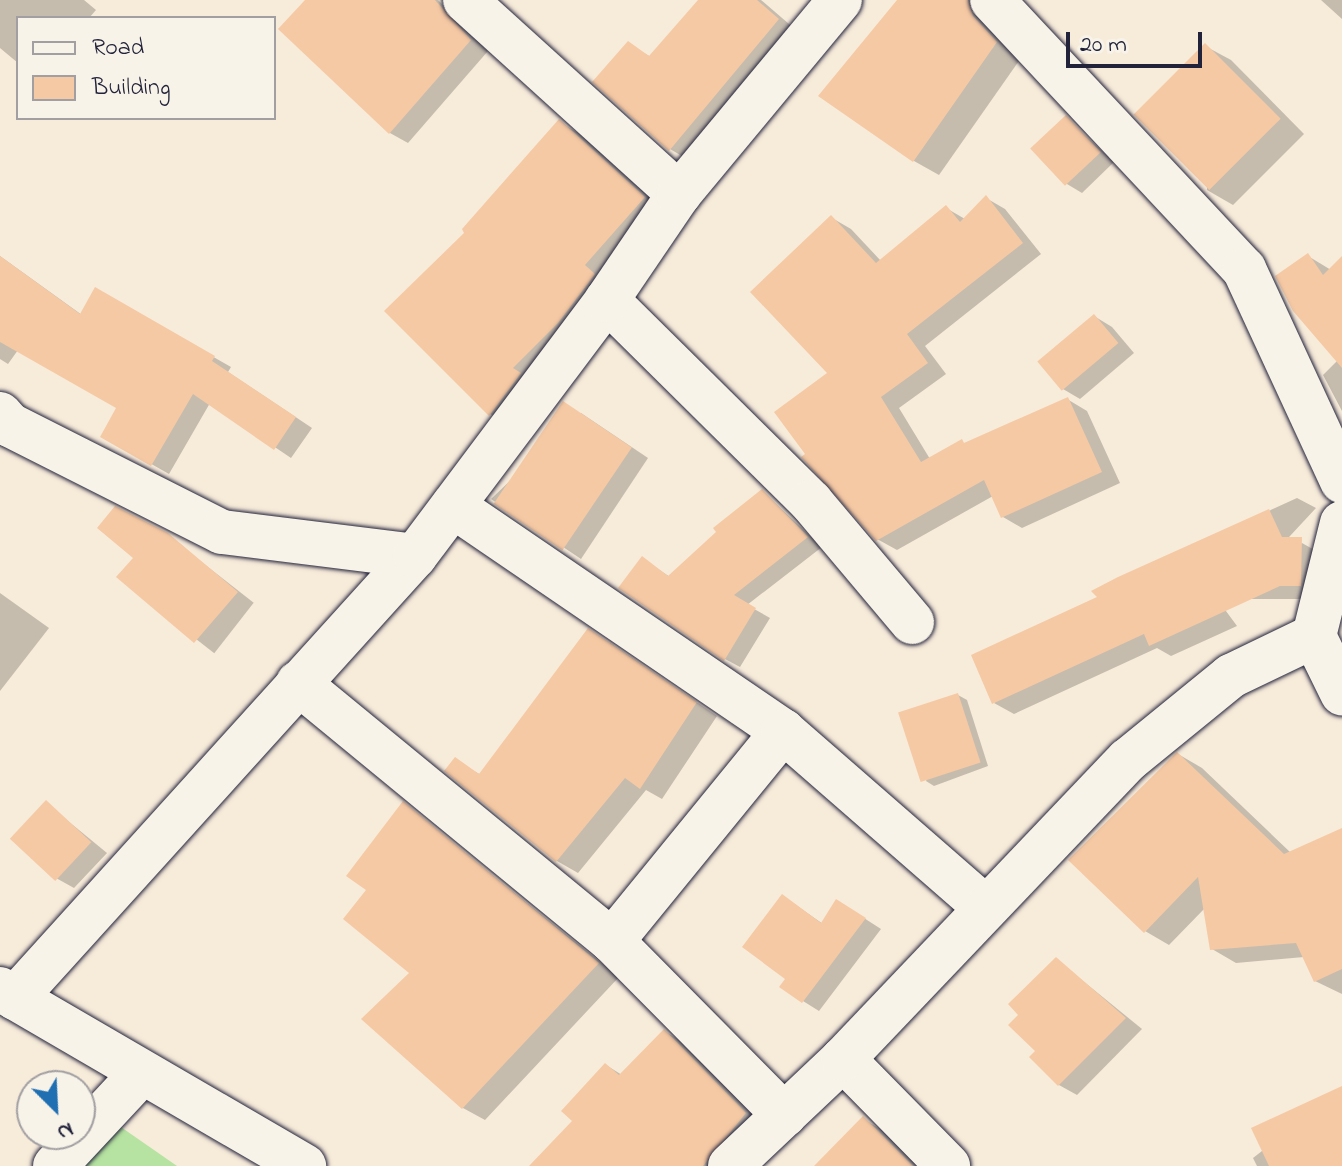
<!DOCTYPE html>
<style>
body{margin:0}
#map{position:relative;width:1342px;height:1166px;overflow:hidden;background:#f7ebda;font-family:"Indie Flower",sans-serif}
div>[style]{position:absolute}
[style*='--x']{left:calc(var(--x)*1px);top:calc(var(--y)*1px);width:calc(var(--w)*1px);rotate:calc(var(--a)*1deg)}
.green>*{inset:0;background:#b6e3a1}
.shadow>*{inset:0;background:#0003;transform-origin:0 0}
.building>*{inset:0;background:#f5c9a4;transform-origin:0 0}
.roads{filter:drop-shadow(0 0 2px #22223b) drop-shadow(0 0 2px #22223b)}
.street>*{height:44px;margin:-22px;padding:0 22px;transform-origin:22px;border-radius:22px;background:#f7f3e8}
span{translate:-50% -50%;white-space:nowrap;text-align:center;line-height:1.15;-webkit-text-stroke:6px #f7f3e8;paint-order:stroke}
.legend{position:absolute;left:16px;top:16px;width:260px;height:104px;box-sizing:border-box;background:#f7f3e8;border:2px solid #a29fa3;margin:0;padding:10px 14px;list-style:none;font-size:24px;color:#22223b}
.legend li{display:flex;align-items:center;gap:16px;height:40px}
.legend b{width:40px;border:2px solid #a29fa3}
.north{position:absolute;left:16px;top:1070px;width:80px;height:80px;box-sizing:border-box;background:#f7f3e8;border:2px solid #a29fa3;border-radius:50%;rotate:156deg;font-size:22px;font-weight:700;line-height:32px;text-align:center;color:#22223b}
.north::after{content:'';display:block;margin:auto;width:28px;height:36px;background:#1f6fb2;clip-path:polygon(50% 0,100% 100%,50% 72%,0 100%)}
.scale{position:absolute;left:1066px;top:32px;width:136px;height:36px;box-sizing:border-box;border:4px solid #22223b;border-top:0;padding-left:10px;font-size:24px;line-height:28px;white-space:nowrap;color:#22223b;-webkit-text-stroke:6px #f7f3e8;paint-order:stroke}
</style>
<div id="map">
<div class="green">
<i style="clip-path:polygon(118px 1125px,177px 1166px,75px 1166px)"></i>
</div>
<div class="shadow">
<i style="clip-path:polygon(0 0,84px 0,96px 10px,89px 18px,18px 18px,18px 63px,0 48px)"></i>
<i style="clip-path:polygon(308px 0,438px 0,488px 51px,408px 143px,390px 133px,281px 29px)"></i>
<i style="clip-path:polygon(701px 0,761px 0,796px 30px,687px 159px,670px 149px,628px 44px,651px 57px)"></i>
<i style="clip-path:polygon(900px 0,977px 0,1021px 58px,939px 175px,914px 161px)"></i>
<i style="clip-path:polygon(1321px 0,1342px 0,1342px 19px)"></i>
<i style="clip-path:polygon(1205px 46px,1231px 60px,1304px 134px,1233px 205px,1207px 190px)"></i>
<i style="clip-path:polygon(1066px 118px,1114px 162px,1082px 193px,1067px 184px)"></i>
<i style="clip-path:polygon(559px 122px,582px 135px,667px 212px,513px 427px,490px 414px,467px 233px)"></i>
<i style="clip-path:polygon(986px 198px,1005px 209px,1041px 254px,925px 346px,946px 374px,899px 408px,930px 459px,1067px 399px,1087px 411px,1120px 483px,1022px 528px,1003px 517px,993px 496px,897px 550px,877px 539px,830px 373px,832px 218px,851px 229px,881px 261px,946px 208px,965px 219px)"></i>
<i style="clip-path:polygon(0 256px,82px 315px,96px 290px,231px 367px,228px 372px,312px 428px,291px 458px,210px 403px,169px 474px,102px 436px,118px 407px,18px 350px,8px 364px,0 359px)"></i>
<i style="clip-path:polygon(1308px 256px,1331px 270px,1342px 259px,1342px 411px,1323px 375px,1338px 360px)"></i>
<i style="clip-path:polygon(1094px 316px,1112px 327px,1134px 353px,1080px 399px,1063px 389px)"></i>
<i style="clip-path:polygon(581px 413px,648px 458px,581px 559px,491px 499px)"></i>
<i style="clip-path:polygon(762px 491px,822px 547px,747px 605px,770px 618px,740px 667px,725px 659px,643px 559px,670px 577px)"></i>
<i style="clip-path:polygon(1297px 498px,1316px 508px,1265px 563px,1302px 543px,1325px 556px,1323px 599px,1245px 599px,1223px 607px,1237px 626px,1171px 656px,1157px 648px,1014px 714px,994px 703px,1119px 579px)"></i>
<i style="left:167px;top:535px;width:110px;height:64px;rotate:38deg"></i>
<i style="clip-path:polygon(0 593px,49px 628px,0 691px)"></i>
<i style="clip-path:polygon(610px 643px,717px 716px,662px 799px,646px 790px,578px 873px,557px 861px,455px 760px,481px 775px)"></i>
<i style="clip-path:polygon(958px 695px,967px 700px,988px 766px,934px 786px,926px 781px)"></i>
<i style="clip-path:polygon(1178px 754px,1202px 768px,1291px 853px,1342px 831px,1342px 994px,1315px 981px,1304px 957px,1236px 963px,1212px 949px,1205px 908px,1169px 945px,1145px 931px)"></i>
<i style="clip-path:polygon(46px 803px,107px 853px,74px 888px,56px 878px)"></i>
<i style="clip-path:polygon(403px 804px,619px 977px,485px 1120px,463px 1108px,412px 972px,369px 890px)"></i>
<i style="clip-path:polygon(783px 896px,823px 924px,853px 911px,881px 929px,819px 1011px,803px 1001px,787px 978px)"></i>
<i style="clip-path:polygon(1056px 959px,1142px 1029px,1077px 1095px,1059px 1085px,1037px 1051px)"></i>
<i style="clip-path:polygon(664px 1031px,681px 1041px,762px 1123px,727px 1166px,530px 1166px,575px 1120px,606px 1065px,622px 1075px)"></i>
<i style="clip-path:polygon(1342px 1089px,1342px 1166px,1257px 1166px,1253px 1158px)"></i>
<i style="clip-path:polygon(863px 1119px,887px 1133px,921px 1166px,816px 1166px)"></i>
</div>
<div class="building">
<i style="clip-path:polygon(305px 0,435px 0,471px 40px,389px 134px,278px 29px)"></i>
<i style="clip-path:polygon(698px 0,757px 0,779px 19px,669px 151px,592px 82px,628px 41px,649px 56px)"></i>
<i style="clip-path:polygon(897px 0,968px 0,973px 16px,997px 42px,913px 162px,818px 96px)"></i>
<i style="left:1205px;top:43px;width:107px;height:101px;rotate:45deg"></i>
<i style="left:1066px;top:115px;width:51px;height:49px;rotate:47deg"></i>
<i style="clip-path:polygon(559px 119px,645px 197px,585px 265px,595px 274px,558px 323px,513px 368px,521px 373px,489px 416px,384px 311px,464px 233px,462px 229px)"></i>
<i style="clip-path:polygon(986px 195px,1023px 243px,907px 334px,928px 363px,881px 397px,921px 462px,962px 439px,964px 443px,1068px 397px,1102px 472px,1001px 518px,984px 480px,876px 541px,801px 457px,805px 454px,774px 412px,827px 373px,750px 292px,831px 215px,876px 263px,946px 205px,960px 222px)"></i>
<i style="clip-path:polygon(1308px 253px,1323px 275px,1342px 256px,1342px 368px,1293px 311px,1275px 276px)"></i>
<i style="clip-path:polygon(0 256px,80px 314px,95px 287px,215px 356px,212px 361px,296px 417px,274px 450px,193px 394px,151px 466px,100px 437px,116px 408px,0 342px)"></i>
<i style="left:1094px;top:314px;width:38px;height:74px;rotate:50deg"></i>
<i style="left:563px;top:401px;width:83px;height:124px;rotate:34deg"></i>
<i style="clip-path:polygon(762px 489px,808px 537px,734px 595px,756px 608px,724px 661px,618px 588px,642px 556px,668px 576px,716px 532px,713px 528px)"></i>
<i style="clip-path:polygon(115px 506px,168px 533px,238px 592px,194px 643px,116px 577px,133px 558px,97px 528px)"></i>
<i style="clip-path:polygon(1269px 509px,1282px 537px,1302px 537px,1301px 586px,1280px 586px,1149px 646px,1144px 634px,992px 704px,971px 655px,1097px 597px,1091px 591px,1118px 577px)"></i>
<i style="clip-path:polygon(588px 628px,697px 702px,640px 789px,625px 778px,556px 862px,444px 771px,455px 757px,479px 774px)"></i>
<i style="left:958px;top:693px;width:73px;height:63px;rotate:72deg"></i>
<i style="clip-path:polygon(1177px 752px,1284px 854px,1342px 828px,1342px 969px,1314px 982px,1296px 943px,1210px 950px,1198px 877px,1144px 933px,1068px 860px)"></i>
<i style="left:46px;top:800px;width:62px;height:53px;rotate:43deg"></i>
<i style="clip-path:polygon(403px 801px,599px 963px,462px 1109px,361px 1019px,409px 973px,343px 919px,366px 890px,346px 876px)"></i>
<i style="clip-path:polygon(782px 894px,821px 923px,836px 899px,866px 918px,802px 1003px,779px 987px,785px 979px,742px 947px)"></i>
<i style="clip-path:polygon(1056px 957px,1126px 1018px,1058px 1086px,1029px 1057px,1035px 1051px,1008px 1025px,1018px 1015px,1008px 1004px)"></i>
<i style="clip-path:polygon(664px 1029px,746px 1113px,703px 1166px,529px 1166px,572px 1121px,561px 1111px,605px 1063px,619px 1075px)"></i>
<i style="clip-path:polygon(1342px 1086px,1342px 1166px,1269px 1166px,1251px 1128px)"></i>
<i style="clip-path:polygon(863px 1116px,913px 1166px,814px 1166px)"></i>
</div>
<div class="roads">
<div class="street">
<i style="--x:465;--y:0;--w:289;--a:42.2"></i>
<i style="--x:992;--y:0;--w:369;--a:46.9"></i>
<i style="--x:1244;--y:269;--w:234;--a:65.2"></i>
<i style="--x:607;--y:300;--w:287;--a:44.7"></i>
<i style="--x:811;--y:502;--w:157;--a:49.9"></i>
<i style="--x:0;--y:414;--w:15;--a:48"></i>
<i style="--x:10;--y:425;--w:237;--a:26.8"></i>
<i style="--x:222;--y:532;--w:194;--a:7.1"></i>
<i style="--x:453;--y:506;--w:399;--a:34.3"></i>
<i style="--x:1342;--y:523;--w:116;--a:103.9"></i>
<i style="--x:1314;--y:636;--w:64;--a:63.8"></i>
<i style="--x:298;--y:683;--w:406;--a:39.4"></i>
<i style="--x:612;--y:941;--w:245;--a:45.3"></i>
<i style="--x:612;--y:941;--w:271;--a:-50.8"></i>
<i style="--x:783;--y:731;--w:269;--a:41.1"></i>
<i style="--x:0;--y:989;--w:352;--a:30.2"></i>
<i style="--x:15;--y:998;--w:596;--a:-47.86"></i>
<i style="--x:415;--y:556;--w:320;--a:-53.1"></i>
<i style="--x:607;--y:300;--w:128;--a:-55.8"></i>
<i style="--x:679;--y:194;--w:252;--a:-50.3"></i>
<i style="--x:843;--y:1059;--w:150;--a:45.5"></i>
<i style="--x:55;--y:1166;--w:125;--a:-47"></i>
<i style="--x:730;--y:1166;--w:156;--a:-43.4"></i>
<i style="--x:843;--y:1059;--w:413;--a:-46.4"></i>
<i style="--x:1128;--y:760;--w:133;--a:-39.2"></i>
<i style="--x:1231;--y:676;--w:92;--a:-25.7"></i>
</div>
</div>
<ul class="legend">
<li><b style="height:10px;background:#f7f3e8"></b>Road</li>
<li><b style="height:22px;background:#f5c9a4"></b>Building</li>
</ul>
<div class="north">N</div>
<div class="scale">20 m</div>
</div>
